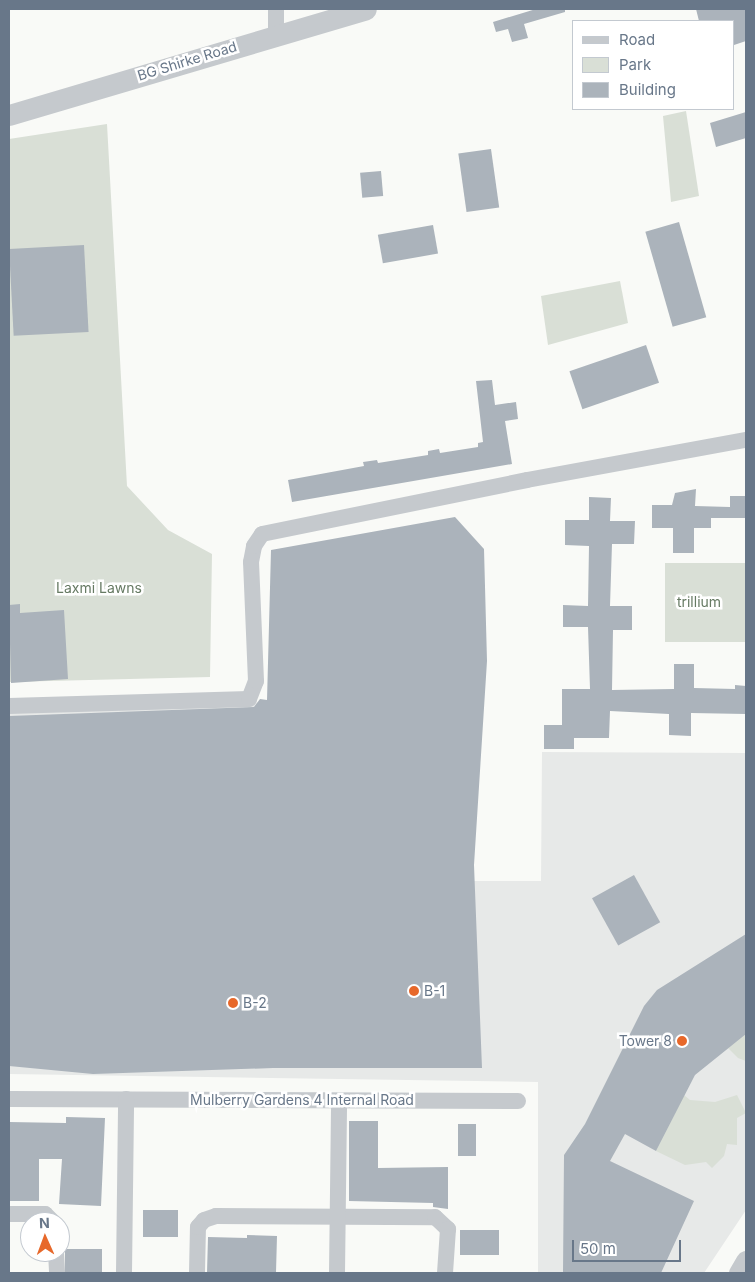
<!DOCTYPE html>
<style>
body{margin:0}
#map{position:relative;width:755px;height:1282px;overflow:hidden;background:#f9faf7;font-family:Inter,sans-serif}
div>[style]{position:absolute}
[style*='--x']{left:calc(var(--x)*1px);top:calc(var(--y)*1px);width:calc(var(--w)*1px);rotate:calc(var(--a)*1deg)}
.built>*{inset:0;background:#e7e9e8}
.green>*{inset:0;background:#d9dfd6;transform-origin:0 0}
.building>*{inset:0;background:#abb3bb;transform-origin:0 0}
.minor>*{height:16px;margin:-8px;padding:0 8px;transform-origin:8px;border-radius:8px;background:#c5c9cd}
.tertiary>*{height:21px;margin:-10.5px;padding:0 10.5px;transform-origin:10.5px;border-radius:10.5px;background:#c5c9cd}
.dots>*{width:14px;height:14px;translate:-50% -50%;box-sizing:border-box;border:2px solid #fff;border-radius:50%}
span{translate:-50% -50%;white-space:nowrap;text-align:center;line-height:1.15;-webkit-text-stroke:5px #fff;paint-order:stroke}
.street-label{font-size:14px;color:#687789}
.park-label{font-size:14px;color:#667a63}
.poi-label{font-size:14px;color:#687789}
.left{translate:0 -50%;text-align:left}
.right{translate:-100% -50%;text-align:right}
.frame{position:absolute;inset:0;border:10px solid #687789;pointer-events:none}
.legend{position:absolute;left:572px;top:20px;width:162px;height:90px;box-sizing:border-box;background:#fff;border:1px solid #c3c9d0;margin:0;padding:6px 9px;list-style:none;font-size:15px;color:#687789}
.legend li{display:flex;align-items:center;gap:10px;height:25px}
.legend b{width:25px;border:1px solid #c3c9d0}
.north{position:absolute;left:20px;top:1212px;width:50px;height:50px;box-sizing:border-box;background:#fff;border:1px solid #c3c9d0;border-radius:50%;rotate:358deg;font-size:14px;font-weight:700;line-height:20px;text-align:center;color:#687789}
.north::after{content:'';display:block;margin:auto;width:18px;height:22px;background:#e7682a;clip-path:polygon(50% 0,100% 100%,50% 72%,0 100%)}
.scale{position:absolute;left:572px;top:1240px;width:109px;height:22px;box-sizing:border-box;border:2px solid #687789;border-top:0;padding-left:6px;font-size:15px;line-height:18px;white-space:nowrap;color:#687789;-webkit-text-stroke:4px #fff;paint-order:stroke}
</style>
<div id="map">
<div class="built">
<i style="clip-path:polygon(226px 696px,280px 707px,465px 881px,541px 881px,542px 752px,746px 753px,746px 1210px,704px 1273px,538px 1273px,538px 1082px,9px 1074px,9px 709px)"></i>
</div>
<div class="green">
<i style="clip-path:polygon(686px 111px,699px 196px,671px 202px,663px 116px)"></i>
<i style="clip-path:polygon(107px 124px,127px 486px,168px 530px,212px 554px,210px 677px,9px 682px,9px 139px)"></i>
<i style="clip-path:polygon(620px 281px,628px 323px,548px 345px,541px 296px)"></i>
<i style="left:665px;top:563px;width:81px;height:79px"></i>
<i style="clip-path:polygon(746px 1034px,746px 1061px,738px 1058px,728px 1048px)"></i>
<i style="clip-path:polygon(684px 1095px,690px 1100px,715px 1102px,737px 1095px,746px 1113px,737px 1118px,737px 1145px,727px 1144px,724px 1156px,712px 1168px,706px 1162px,685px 1165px,656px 1151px)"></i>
</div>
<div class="building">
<i style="clip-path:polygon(536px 9px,565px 9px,565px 12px,524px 24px,528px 38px,512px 42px,508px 29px,496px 32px,493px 22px)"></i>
<i style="clip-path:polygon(696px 9px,746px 9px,746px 41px,734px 45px,734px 21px,699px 21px)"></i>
<i style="clip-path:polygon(746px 112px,746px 138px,716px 147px,710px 123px)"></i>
<i style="left:491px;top:149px;width:59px;height:33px;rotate:82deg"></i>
<i style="left:381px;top:171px;width:25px;height:21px;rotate:85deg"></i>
<i style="left:679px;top:222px;width:99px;height:35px;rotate:74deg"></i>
<i style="left:433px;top:225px;width:29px;height:56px;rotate:80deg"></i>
<i style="left:84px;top:245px;width:87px;height:75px;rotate:87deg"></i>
<i style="left:646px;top:345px;width:40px;height:81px;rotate:71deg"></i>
<i style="clip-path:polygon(492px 380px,495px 405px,516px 402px,518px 419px,505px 421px,512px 464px,292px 502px,288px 480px,364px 466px,363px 462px,377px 460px,378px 463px,428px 455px,428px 451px,439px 449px,440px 453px,478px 447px,478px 443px,483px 442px,476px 381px)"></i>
<i style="clip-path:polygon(696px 489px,695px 506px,730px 507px,730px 496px,746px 496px,746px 518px,711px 518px,711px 528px,694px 528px,694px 553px,673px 553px,673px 528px,652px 528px,652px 505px,672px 505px,675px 493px)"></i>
<i style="clip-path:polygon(589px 497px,611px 498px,610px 521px,635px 521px,634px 544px,612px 544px,610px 606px,632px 606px,632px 630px,613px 630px,612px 690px,674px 689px,674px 664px,694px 664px,694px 688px,735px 689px,735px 685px,746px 686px,746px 714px,691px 713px,691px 736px,669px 735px,669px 714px,610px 711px,609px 738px,574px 738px,574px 749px,544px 749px,544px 725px,562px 725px,562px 689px,590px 689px,588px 627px,563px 627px,563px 605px,588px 606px,589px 546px,565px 545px,565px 520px,589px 520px)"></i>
<i style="clip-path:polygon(455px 517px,484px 549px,487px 661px,474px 865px,482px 1068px,273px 1068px,93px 1074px,9px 1066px,9px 716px,254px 707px,260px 699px,267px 700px,271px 550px)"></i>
<i style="clip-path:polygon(20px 604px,20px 613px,64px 610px,68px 679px,11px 683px,9px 605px)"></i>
<i style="left:634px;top:875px;width:54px;height:48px;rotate:61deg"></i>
<i style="clip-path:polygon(746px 934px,746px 1034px,695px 1075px,656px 1151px,625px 1134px,610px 1161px,694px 1201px,661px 1273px,563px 1273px,564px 1155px,585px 1124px,644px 1006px,657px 990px)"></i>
<i style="clip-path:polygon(66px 1117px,105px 1118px,101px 1206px,59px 1204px,62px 1159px,39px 1159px,39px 1201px,9px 1201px,9px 1122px,66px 1123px)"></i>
<i style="clip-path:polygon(349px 1121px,378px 1121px,378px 1168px,448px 1167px,448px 1209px,433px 1207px,433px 1203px,349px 1201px)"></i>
<i style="left:458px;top:1124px;width:18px;height:32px"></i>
<i style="left:143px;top:1210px;width:35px;height:27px"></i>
<i style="left:460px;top:1230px;width:39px;height:25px"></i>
<i style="clip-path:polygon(247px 1235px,277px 1236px,276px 1273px,207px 1273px,208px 1237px,247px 1238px)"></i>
<i style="left:102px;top:1249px;width:24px;height:37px;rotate:90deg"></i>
</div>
<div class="minor">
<i style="--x:276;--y:34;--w:25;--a:-90"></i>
<i style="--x:9;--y:706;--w:240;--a:-1.7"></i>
<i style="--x:249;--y:699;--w:19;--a:-69"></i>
<i style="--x:256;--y:681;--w:119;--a:-92.4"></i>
<i style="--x:251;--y:562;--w:16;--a:-79"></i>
<i style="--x:254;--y:546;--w:14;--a:-56"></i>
<i style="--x:262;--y:534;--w:270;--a:-11.5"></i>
<i style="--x:527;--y:480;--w:223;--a:-10.4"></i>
<i style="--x:9;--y:1099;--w:509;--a:0.23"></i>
<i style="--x:9;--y:1214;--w:36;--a:0"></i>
<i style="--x:45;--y:1214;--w:11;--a:45"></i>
<i style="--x:56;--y:1252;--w:21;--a:87"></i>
<i style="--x:124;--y:1273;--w:174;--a:-89.3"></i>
<i style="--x:197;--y:1273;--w:46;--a:-88.8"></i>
<i style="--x:198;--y:1227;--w:9;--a:-49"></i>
<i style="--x:204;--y:1220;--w:13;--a:-18"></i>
<i style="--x:216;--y:1216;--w:219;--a:0.3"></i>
<i style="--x:435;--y:1217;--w:18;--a:43"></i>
<i style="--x:448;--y:1229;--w:44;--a:93.9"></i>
<i style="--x:337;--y:1273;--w:172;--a:-89.3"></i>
</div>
<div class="tertiary">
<i style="--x:9;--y:115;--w:372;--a:-16.5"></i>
<i style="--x:739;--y:1273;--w:14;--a:-60"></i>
</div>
<div class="dots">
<i style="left:414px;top:991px;background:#e7682a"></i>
<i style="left:233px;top:1003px;background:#e7682a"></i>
<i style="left:682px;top:1041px;background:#e7682a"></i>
</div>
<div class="street-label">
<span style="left:187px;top:61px;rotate:-17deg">BG Shirke Road</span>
<span style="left:302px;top:1100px">Mulberry Gardens 4 Internal Road</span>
</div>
<div class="park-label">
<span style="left:99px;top:588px">Laxmi Lawns</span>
<span style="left:699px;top:602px">trillium</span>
</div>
<div class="poi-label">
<span class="left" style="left:424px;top:991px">B-1</span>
<span class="left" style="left:243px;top:1003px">B-2</span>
<span class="right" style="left:672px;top:1041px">Tower 8</span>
</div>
<div class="frame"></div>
<ul class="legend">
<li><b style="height:6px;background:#c5c9cd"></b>Road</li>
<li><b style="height:14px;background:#d9dfd6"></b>Park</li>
<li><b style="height:14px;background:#abb3bb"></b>Building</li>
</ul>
<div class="north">N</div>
<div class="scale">50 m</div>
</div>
